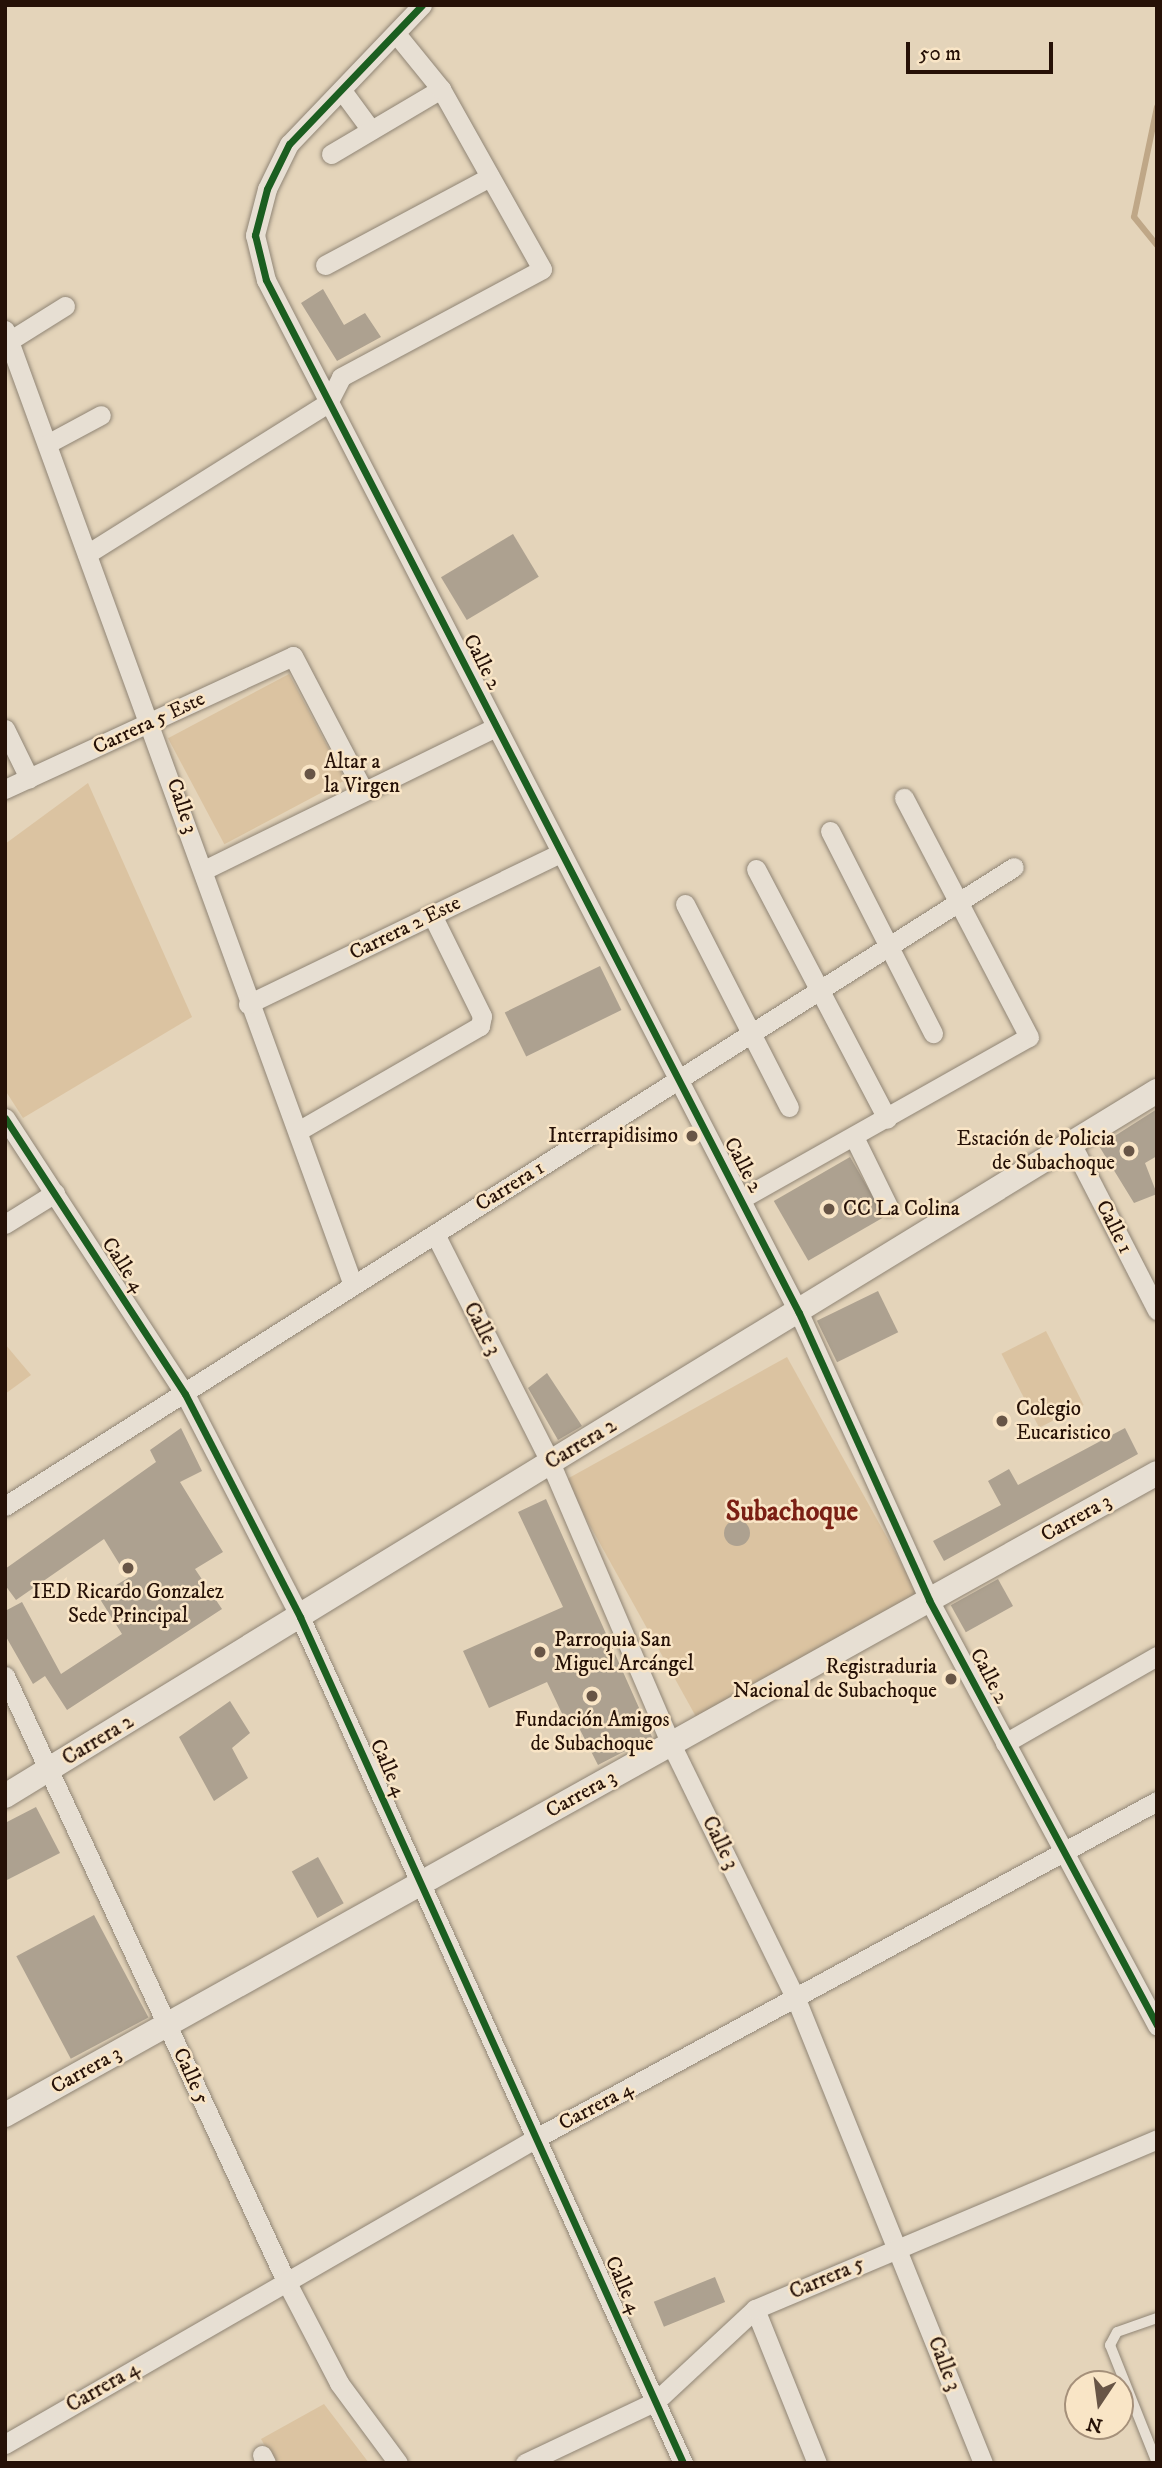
<!DOCTYPE html>
<meta charset="utf-8">
<style>
body{margin:0}
#map{position:relative;width:1162px;height:2468px;overflow:hidden;background:#e4d4ba;font-family:"IM FELL DW Pica",serif}
div>[style]{position:absolute}
[style*='--x']{left:calc(var(--x)*1px);top:calc(var(--y)*1px);width:calc(var(--w)*1px);rotate:calc(var(--a)*1deg)}
.green>*{inset:0;background:#dbc3a1;transform-origin:0 0}
.stream>*{height:6px;margin:-3px;padding:0 3px;transform-origin:3px;border-radius:3px;background:#bfa787}
.building>*{inset:0;background:#ada190;transform-origin:0 0}
.round{border-radius:50%}
.roads{filter:drop-shadow(0 0 2px #908575) drop-shadow(0 0 2px #908575)}
.service>*{height:10px;margin:-5px;padding:0 5px;transform-origin:5px;border-radius:5px;background:#e7dfd3}
.minor>*{height:19px;margin:-9.5px;padding:0 9.5px;transform-origin:9.5px;border-radius:9.5px;background:#e7dfd3}
.tertiary>*{height:24px;margin:-12px;padding:0 12px;transform-origin:12px;border-radius:12px;background:#e7dfd3}
.cycleway>*{height:7px;margin:-3.5px;padding:0 3.5px;transform-origin:3.5px;border-radius:3.5px;background:#1b5e20}
.dots>*{width:19px;height:19px;translate:-50% -50%;box-sizing:border-box;border:4px solid #f9e5c6;border-radius:50%}
span{translate:-50% -50%;white-space:nowrap;text-align:center;line-height:1.15;-webkit-text-stroke:5px #f9e5c6;paint-order:stroke}
.street-label{font-size:21px;color:#261107}
.poi-label{font-size:21px;color:#261107}
.left{translate:0 -50%;text-align:left}
.right{translate:-100% -50%;text-align:right}
.district-label{font-size:28px;color:#7a1f14;font-weight:700}
.frame{position:absolute;inset:0;border:7px solid #261107;pointer-events:none}
.north{position:absolute;left:1064px;top:2370px;width:70px;height:70px;box-sizing:border-box;background:#f9e5c6;border:2px solid #a5907a;border-radius:50%;rotate:193deg;font-size:19px;font-weight:700;line-height:28px;text-align:center;color:#261107}
.north::after{content:'';display:block;margin:auto;width:24px;height:32px;background:#685546;clip-path:polygon(50% 0,100% 100%,50% 72%,0 100%)}
.scale{position:absolute;left:906px;top:42px;width:147px;height:32px;box-sizing:border-box;border:4px solid #261107;border-top:0;padding-left:9px;font-size:21px;line-height:24px;white-space:nowrap;color:#261107;-webkit-text-stroke:5px #f9e5c6;paint-order:stroke}
</style>
<div id="map">
<div class="green">
<i style="left:289px;top:674px;width:120px;height:137px;rotate:62deg"></i>
<i style="clip-path:polygon(88px 783px,192px 1017px,23px 1118px,5px 1090px,5px 844px)"></i>
<i style="left:1046px;top:1331px;width:83px;height:50px;rotate:63deg"></i>
<i style="clip-path:polygon(5px 1344px,31px 1375px,5px 1394px)"></i>
<i style="left:787px;top:1357px;width:272px;height:254px;rotate:61deg"></i>
<i style="clip-path:polygon(324px 2404px,369px 2463px,275px 2463px,261px 2439px)"></i>
</div>
<div class="stream">
<i style="--x:1157;--y:107;--w:112;--a:101.8"></i>
<i style="--x:1134;--y:217;--w:36;--a:51"></i>
</div>
<div class="building">
<i style="clip-path:polygon(323px 289px,344px 325px,365px 313px,381px 337px,337px 361px,301px 303px)"></i>
<i style="left:513px;top:534px;width:50px;height:84px;rotate:59deg"></i>
<i style="left:600px;top:966px;width:49px;height:106px;rotate:64deg"></i>
<i style="clip-path:polygon(1157px 1109px,1157px 1156px,1145px 1163px,1157px 1194px,1134px 1203px,1099px 1146px)"></i>
<i style="left:850px;top:1157px;width:69px;height:88px;rotate:60deg"></i>
<i style="left:878px;top:1291px;width:46px;height:68px;rotate:64deg"></i>
<i style="clip-path:polygon(547px 1373px,582px 1426px,558px 1440px,528px 1388px)"></i>
<i style="clip-path:polygon(181px 1428px,202px 1471px,180px 1482px,223px 1552px,195px 1569px,222px 1609px,67px 1710px,45px 1676px,33px 1684px,5px 1635px,5px 1611px,22px 1602px,61px 1674px,122px 1634px,98px 1596px,128px 1578px,104px 1539px,16px 1600px,5px 1585px,5px 1569px,156px 1462px,150px 1450px)"></i>
<i style="clip-path:polygon(1125px 1428px,1138px 1454px,944px 1561px,933px 1541px,1001px 1505px,988px 1481px,1009px 1469px,1018px 1485px)"></i>
<i style="clip-path:polygon(546px 1499px,652px 1737px,598px 1765px,575px 1720px,567px 1724px,547px 1682px,489px 1708px,463px 1651px,563px 1607px,518px 1512px)"></i>
<i class="round" style="left:724px;top:1520px;width:26px;height:26px"></i>
<i style="left:998px;top:1579px;width:31px;height:54px;rotate:61deg"></i>
<i style="clip-path:polygon(230px 1701px,250px 1733px,232px 1748px,248px 1778px,214px 1801px,179px 1737px)"></i>
<i style="clip-path:polygon(36px 1807px,60px 1853px,5px 1881px,5px 1823px)"></i>
<i style="left:318px;top:1857px;width:53px;height:30px;rotate:61deg"></i>
<i style="left:94px;top:1915px;width:116px;height:88px;rotate:62deg"></i>
<i style="left:715px;top:2277px;width:27px;height:66px;rotate:68deg"></i>
</div>
<div class="roads">
<div class="service">
<i style="--x:1157;--y:2318;--w:42;--a:160.7"></i>
<i style="--x:1117;--y:2332;--w:15;--a:118"></i>
<i style="--x:1110;--y:2345;--w:127;--a:68.3"></i>
</div>
<div class="minor">
<i style="--x:422;--y:5;--w:192;--a:133.7"></i>
<i style="--x:289;--y:144;--w:50;--a:116.1"></i>
<i style="--x:267;--y:189;--w:48;--a:104.6"></i>
<i style="--x:255;--y:235;--w:46;--a:76.3"></i>
<i style="--x:266;--y:280;--w:1162;--a:62.71"></i>
<i style="--x:799;--y:1313;--w:315;--a:65.6"></i>
<i style="--x:929;--y:1600;--w:483;--a:61.8"></i>
<i style="--x:343;--y:92;--w:47;--a:53.6"></i>
<i style="--x:331;--y:154;--w:128;--a:-30.6"></i>
<i style="--x:325;--y:265;--w:187;--a:-28.1"></i>
<i style="--x:5;--y:330;--w:1016;--a:69.98"></i>
<i style="--x:9;--y:341;--w:66;--a:-32"></i>
<i style="--x:47;--y:444;--w:61;--a:-28.2"></i>
<i style="--x:87;--y:554;--w:284;--a:-32.1"></i>
<i style="--x:328;--y:403;--w:29;--a:-63"></i>
<i style="--x:341;--y:377;--w:228;--a:-28.2"></i>
<i style="--x:542;--y:269;--w:206;--a:-119.3"></i>
<i style="--x:441;--y:89;--w:68;--a:-129.1"></i>
<i style="--x:5;--y:729;--w:55;--a:63.9"></i>
<i style="--x:5;--y:789;--w:317;--a:-24.8"></i>
<i style="--x:293;--y:656;--w:149;--a:62.4"></i>
<i style="--x:830;--y:831;--w:227;--a:63"></i>
<i style="--x:756;--y:869;--w:282;--a:62.3"></i>
<i style="--x:204;--y:870;--w:325;--a:-26.1"></i>
<i style="--x:685;--y:904;--w:228;--a:62.9"></i>
<i style="--x:248;--y:1004;--w:348;--a:-25.8"></i>
<i style="--x:5;--y:1118;--w:330;--a:56.9"></i>
<i style="--x:185;--y:1394;--w:251;--a:62.7"></i>
<i style="--x:300;--y:1617;--w:929;--a:65.64"></i>
<i style="--x:298;--y:1131;--w:210;--a:-30"></i>
<i style="--x:480;--y:1026;--w:10;--a:-79"></i>
<i style="--x:482;--y:1016;--w:113;--a:-116.3"></i>
<i style="--x:854;--y:1137;--w:77;--a:63.8"></i>
<i style="--x:1071;--y:1143;--w:188;--a:62.8"></i>
<i style="--x:741;--y:1199;--w:330;--a:-29.4"></i>
<i style="--x:1029;--y:1037;--w:270;--a:-117.6"></i>
<i style="--x:5;--y:1224;--w:59;--a:-31.8"></i>
<i style="--x:435;--y:1234;--w:255;--a:63.2"></i>
<i style="--x:550;--y:1462;--w:307;--a:66.8"></i>
<i style="--x:671;--y:1744;--w:284;--a:63.9"></i>
<i style="--x:796;--y:1999;--w:500;--a:68.05"></i>
<i style="--x:5;--y:1506;--w:1194;--a:-32.35"></i>
<i style="--x:5;--y:1676;--w:667;--a:65.09"></i>
<i style="--x:286;--y:2281;--w:115;--a:62.5"></i>
<i style="--x:339;--y:2383;--w:99;--a:53.6"></i>
<i style="--x:1005;--y:1743;--w:175;--a:-29.8"></i>
<i style="--x:755;--y:2309;--w:166;--a:68.1"></i>
<i style="--x:5;--y:2444;--w:615;--a:-29.94"></i>
<i style="--x:538;--y:2137;--w:704;--a:-28.49"></i>
<i style="--x:262;--y:2455;--w:9;--a:63"></i>
<i style="--x:525;--y:2463;--w:145;--a:-25.3"></i>
<i style="--x:656;--y:2401;--w:135;--a:-42.9"></i>
<i style="--x:755;--y:2309;--w:436;--a:-22.9"></i>
</div>
<div class="tertiary">
<i style="--x:5;--y:1796;--w:1351;--a:-31.47"></i>
<i style="--x:5;--y:2115;--w:1319;--a:-29.13"></i>
</div>
</div>
<div class="cycleway">
<i style="--x:422;--y:5;--w:192;--a:133.7"></i>
<i style="--x:289;--y:144;--w:50;--a:116.1"></i>
<i style="--x:267;--y:189;--w:48;--a:104.6"></i>
<i style="--x:255;--y:235;--w:46;--a:76.3"></i>
<i style="--x:266;--y:280;--w:1162;--a:62.71"></i>
<i style="--x:799;--y:1313;--w:315;--a:65.6"></i>
<i style="--x:929;--y:1600;--w:483;--a:61.8"></i>
<i style="--x:5;--y:1118;--w:330;--a:56.9"></i>
<i style="--x:185;--y:1394;--w:251;--a:62.7"></i>
<i style="--x:300;--y:1617;--w:929;--a:65.64"></i>
</div>
<div class="dots">
<i style="left:310px;top:774px;background:#685546"></i>
<i style="left:692px;top:1136px;background:#685546"></i>
<i style="left:1129px;top:1151px;background:#685546"></i>
<i style="left:829px;top:1209px;background:#685546"></i>
<i style="left:1002px;top:1421px;background:#685546"></i>
<i style="left:128px;top:1568px;background:#685546"></i>
<i style="left:540px;top:1652px;background:#685546"></i>
<i style="left:951px;top:1679px;background:#685546"></i>
<i style="left:592px;top:1696px;background:#685546"></i>
</div>
<div class="street-label">
<span style="left:482px;top:662px;rotate:63deg">Calle 2</span>
<span style="left:149px;top:723px;rotate:-25deg">Carrera 5 Este</span>
<span style="left:182px;top:806px;rotate:71deg">Calle 3</span>
<span style="left:405px;top:928px;rotate:-26deg">Carrera 2 Este</span>
<span style="left:743px;top:1165px;rotate:62deg">Calle 2</span>
<span style="left:510px;top:1186px;rotate:-32deg">Carrera 1</span>
<span style="left:1114px;top:1227px;rotate:63deg">Calle 1</span>
<span style="left:123px;top:1265px;rotate:57deg">Calle 4</span>
<span style="left:482px;top:1329px;rotate:63deg">Calle 3</span>
<span style="left:581px;top:1444px;rotate:-31deg">Carrera 2</span>
<span style="left:1076px;top:1518px;rotate:-29deg">Carrera 3</span>
<span style="left:989px;top:1676px;rotate:62deg">Calle 2</span>
<span style="left:98px;top:1740px;rotate:-31deg">Carrera 2</span>
<span style="left:388px;top:1768px;rotate:66deg">Calle 4</span>
<span style="left:581px;top:1794px;rotate:-29deg">Carrera 3</span>
<span style="left:720px;top:1843px;rotate:64deg">Calle 3</span>
<span style="left:86px;top:2070px;rotate:-29deg">Carrera 3</span>
<span style="left:191px;top:2076px;rotate:65deg">Calle 5</span>
<span style="left:596px;top:2106px;rotate:-28deg">Carrera 4</span>
<span style="left:827px;top:2278px;rotate:-23deg">Carrera 5</span>
<span style="left:623px;top:2285px;rotate:66deg">Calle 4</span>
<span style="left:944px;top:2364px;rotate:69deg">Calle 3</span>
<span style="left:103px;top:2387px;rotate:-30deg">Carrera 4</span>
</div>
<div class="poi-label">
<span class="left" style="left:324px;top:774px">Altar a<br>la Virgen</span>
<span class="right" style="left:678px;top:1136px">Interrapidisimo</span>
<span class="right" style="left:1115px;top:1151px">Estación de Policia<br>de Subachoque</span>
<span class="left" style="left:843px;top:1209px">CC La Colina</span>
<span class="left" style="left:1016px;top:1421px">Colegio<br>Eucaristico</span>
<span style="left:128px;top:1604px">IED Ricardo Gonzalez<br>Sede Principal</span>
<span class="left" style="left:554px;top:1652px">Parroquia San<br>Miguel Arcángel</span>
<span class="right" style="left:937px;top:1679px">Registraduria<br>Nacional de Subachoque</span>
<span style="left:592px;top:1732px">Fundación Amigos<br>de Subachoque</span>
</div>
<div class="district-label">
<span style="left:792px;top:1512px">Subachoque</span>
</div>
<div class="frame"></div>
<div class="north">N</div>
<div class="scale">50 m</div>
</div>
